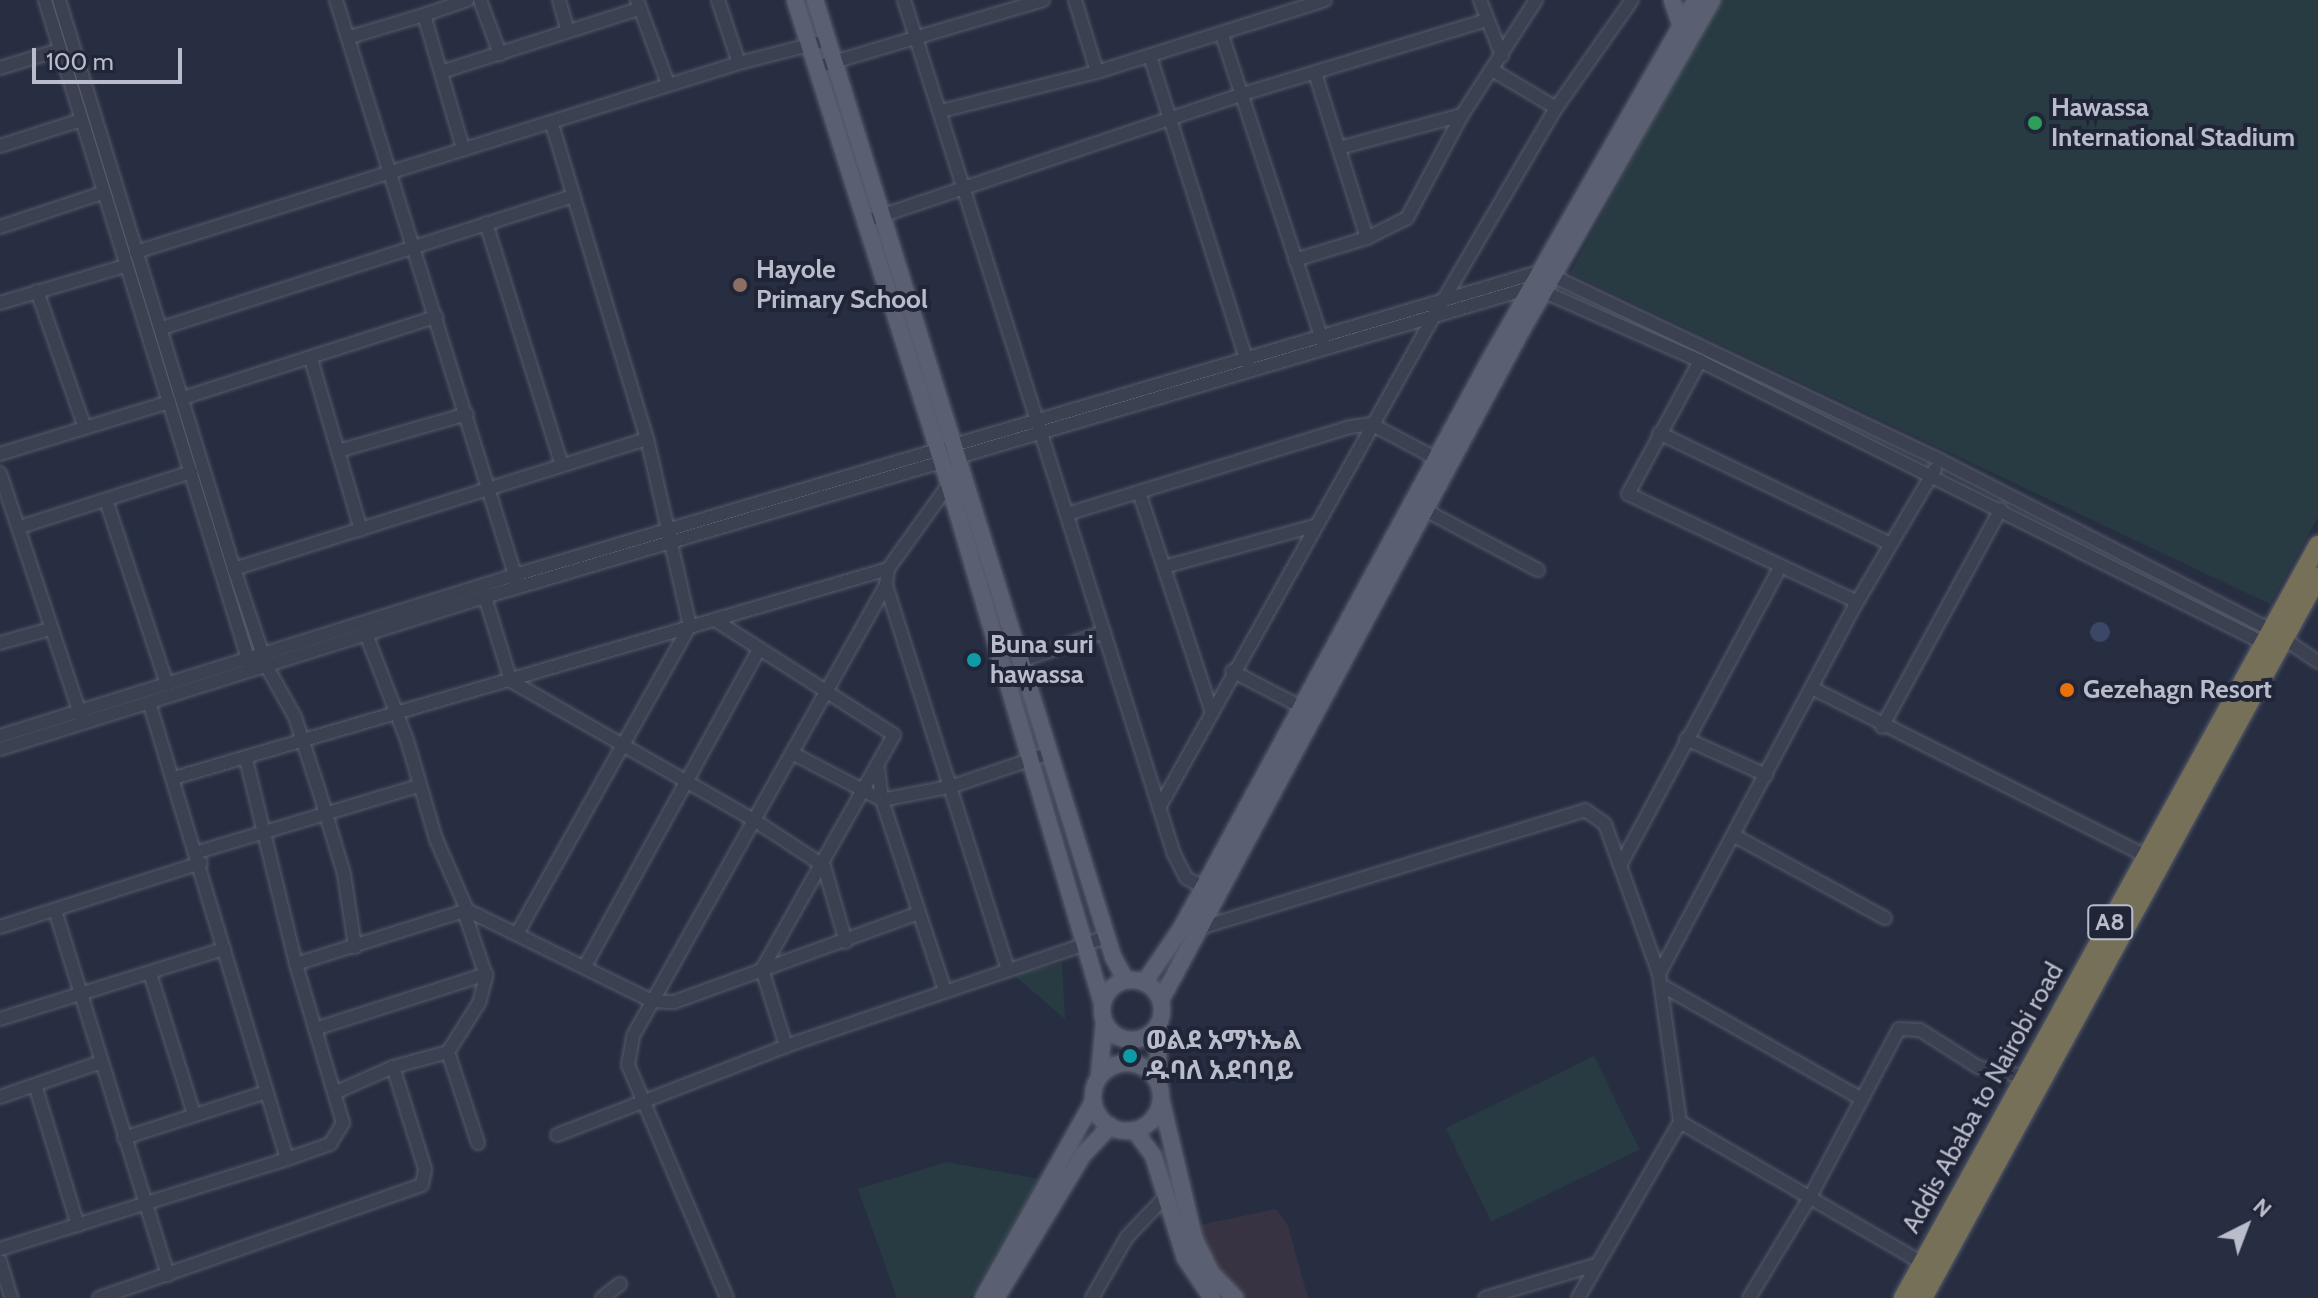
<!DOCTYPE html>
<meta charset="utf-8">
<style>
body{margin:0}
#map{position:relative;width:2318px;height:1298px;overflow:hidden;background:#272e41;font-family:Cabin,"Noto Sans Ethiopic",sans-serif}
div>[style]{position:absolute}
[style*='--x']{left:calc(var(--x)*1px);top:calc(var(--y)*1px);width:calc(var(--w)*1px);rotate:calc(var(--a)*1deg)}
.medical>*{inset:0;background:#383342}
.green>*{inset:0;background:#293b42;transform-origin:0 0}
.water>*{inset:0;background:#3c4768}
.round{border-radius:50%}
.roads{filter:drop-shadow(0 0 2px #565c6b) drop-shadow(0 0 2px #565c6b)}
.minor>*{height:12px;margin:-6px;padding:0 6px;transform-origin:6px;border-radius:6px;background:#3b4151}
.major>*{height:16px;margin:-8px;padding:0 8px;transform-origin:8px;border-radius:8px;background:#5a5f71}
.major>.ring{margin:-8px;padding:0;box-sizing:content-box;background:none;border:16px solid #5a5f71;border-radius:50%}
.highway>*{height:18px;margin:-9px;padding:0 9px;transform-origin:9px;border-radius:9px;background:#777059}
.dots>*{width:22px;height:22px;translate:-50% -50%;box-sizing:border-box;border:4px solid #202637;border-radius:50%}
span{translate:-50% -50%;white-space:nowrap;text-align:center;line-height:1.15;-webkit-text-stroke:8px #202637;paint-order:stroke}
.shield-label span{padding:2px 6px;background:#202637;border:2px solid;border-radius:6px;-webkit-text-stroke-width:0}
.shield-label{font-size:24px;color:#b8bccb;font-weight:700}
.poi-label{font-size:26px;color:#b8bccb;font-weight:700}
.left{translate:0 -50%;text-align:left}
.street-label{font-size:26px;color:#b8bccb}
.north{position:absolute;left:2206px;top:1186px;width:80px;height:80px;-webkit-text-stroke:6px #202637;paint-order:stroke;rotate:42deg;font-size:22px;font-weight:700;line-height:32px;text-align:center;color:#b8bccb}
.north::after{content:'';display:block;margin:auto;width:28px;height:36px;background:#b8bccb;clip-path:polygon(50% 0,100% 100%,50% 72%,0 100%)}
.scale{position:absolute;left:32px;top:48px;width:150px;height:36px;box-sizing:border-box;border:4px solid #b8bccb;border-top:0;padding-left:10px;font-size:24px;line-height:28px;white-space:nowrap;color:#b8bccb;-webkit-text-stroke:6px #202637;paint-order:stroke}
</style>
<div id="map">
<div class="medical">
<i style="clip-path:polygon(1276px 1209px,1288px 1226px,1308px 1298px,1241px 1298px,1226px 1285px,1195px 1226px)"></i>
</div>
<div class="green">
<i style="clip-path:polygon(1719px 0,2318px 0,2318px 517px,2270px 604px,1570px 273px)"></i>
<i style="clip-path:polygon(1062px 963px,1065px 1019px,1014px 975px)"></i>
<i style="left:1594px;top:1056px;width:104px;height:165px;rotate:64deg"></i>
<i style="clip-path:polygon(947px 1162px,1039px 1179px,970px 1298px,897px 1298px,858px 1189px)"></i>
</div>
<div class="water">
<i class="round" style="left:2090px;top:622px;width:20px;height:20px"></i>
</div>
<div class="roads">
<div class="minor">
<i style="--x:45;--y:0;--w:696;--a:72.87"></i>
<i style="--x:59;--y:0;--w:595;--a:72.9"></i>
<i style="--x:234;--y:569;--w:103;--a:71.4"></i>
<i style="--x:267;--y:667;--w:57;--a:60.8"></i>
<i style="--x:295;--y:717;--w:78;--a:72"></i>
<i style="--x:319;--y:791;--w:87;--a:73.2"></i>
<i style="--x:344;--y:874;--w:74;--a:81.4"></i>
<i style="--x:336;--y:0;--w:609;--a:72.7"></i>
<i style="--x:480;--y:0;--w:58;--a:69.7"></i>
<i style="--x:559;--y:0;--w:32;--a:74"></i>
<i style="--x:637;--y:0;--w:90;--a:69.7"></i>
<i style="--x:718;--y:0;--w:66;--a:71.6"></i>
<i style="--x:904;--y:0;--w:896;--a:72.46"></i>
<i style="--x:1174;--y:854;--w:27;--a:63"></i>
<i style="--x:1186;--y:878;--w:20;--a:27"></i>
<i style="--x:1075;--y:0;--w:75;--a:73"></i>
<i style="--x:1480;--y:0;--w:60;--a:68.6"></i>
<i style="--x:424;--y:15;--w:46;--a:-19.2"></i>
<i style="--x:1222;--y:35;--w:324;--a:71.8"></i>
<i style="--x:350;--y:37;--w:77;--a:-16.6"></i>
<i style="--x:424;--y:15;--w:139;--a:73.7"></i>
<i style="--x:1150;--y:56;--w:321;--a:72.4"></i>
<i style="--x:817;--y:67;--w:236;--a:-16.5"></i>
<i style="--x:0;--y:68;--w:62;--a:-17"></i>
<i style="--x:1494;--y:71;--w:72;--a:30.8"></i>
<i style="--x:441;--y:72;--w:208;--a:-17.7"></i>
<i style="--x:1315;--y:73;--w:173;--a:72.5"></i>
<i style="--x:941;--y:111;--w:161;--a:-14"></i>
<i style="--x:1097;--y:72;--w:239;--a:-17.5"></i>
<i style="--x:0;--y:146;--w:85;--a:-17.8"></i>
<i style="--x:1339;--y:148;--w:127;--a:-15"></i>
<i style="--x:866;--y:221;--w:398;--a:-18.6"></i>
<i style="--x:1243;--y:94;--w:254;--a:-16.9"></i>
<i style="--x:486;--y:223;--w:251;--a:72.6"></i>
<i style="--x:0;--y:227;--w:108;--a:-18.4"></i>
<i style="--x:136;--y:252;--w:632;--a:-17.4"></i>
<i style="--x:739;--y:63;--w:81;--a:-14.4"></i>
<i style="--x:1295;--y:260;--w:75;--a:-17"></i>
<i style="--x:1367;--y:238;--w:45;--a:-26.6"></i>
<i style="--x:1407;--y:218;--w:117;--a:-61.9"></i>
<i style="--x:1462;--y:115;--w:137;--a:-57.2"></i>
<i style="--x:37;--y:291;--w:145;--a:70.7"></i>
<i style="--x:0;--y:303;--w:130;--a:-16.5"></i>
<i style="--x:162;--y:328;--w:431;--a:-17.8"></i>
<i style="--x:311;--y:359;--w:178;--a:73.7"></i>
<i style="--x:1700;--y:361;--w:151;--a:118.4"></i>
<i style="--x:1628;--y:494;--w:253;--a:25.2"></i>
<i style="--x:183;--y:398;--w:266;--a:-17.8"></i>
<i style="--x:1659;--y:433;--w:257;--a:25.6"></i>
<i style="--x:338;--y:451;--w:134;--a:-16"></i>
<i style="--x:0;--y:454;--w:177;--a:-17.1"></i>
<i style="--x:0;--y:473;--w:256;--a:71.6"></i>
<i style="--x:1139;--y:492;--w:230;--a:71.7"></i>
<i style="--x:106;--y:500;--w:194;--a:71.7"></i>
<i style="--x:1425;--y:510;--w:128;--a:28"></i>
<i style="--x:1067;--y:514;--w:296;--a:-17.1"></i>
<i style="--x:1350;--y:427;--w:21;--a:-8"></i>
<i style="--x:1371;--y:424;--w:75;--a:27.9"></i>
<i style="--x:20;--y:527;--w:180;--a:-17.8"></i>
<i style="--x:1164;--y:567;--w:156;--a:-15.3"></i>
<i style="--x:234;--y:569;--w:433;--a:-17.5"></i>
<i style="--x:886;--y:585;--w:404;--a:72.4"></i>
<i style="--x:485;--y:597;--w:88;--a:72.8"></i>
<i style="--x:511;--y:681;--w:280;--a:29.8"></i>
<i style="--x:754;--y:820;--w:84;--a:33.3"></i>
<i style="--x:824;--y:866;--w:79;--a:73.9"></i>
<i style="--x:718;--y:622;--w:209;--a:32.7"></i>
<i style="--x:894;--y:735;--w:269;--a:119.4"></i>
<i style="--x:762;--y:969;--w:81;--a:72.7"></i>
<i style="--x:366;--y:634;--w:114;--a:68.9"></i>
<i style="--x:407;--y:740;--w:103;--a:73.7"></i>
<i style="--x:436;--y:839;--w:77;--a:66.4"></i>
<i style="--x:467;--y:910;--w:206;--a:26.2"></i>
<i style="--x:652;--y:1001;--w:22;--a:3"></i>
<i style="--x:674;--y:1002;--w:260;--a:-20"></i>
<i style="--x:0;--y:643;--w:52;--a:-15.6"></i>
<i style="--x:1023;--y:660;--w:86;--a:-19.1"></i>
<i style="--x:1232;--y:671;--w:80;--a:27.5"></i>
<i style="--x:1812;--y:688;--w:381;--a:26.7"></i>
<i style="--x:1882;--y:727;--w:248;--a:-61.4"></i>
<i style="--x:0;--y:736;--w:540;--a:-17.36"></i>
<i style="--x:515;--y:575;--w:1071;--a:-16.49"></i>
<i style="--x:1542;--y:271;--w:441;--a:25.4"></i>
<i style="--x:1940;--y:460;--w:372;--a:27.2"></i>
<i style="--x:2271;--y:630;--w:57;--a:34.2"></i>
<i style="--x:1686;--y:739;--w:88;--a:24.2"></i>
<i style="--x:0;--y:749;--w:508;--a:-17.4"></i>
<i style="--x:485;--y:597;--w:1093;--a:-16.48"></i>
<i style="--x:1533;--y:287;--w:183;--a:23.9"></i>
<i style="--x:1700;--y:361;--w:635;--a:26.57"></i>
<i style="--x:792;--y:753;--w:102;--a:27.6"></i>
<i style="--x:882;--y:800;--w:72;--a:-11.2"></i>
<i style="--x:953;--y:786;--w:102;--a:-18.8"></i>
<i style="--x:246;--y:759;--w:211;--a:76.3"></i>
<i style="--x:878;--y:768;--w:32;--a:83"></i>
<i style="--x:882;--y:800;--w:200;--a:71.7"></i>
<i style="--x:174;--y:778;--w:744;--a:-16.32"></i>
<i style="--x:1159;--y:808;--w:566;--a:-60.81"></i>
<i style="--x:1435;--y:314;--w:239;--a:-59.6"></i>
<i style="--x:1556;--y:108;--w:132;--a:-54.9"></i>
<i style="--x:1735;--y:836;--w:171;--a:28.7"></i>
<i style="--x:198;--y:852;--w:230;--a:-16.7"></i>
<i style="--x:1621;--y:864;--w:337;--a:-61.8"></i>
<i style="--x:55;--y:910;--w:382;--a:72.8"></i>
<i style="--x:0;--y:927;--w:211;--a:-17.7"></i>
<i style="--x:1200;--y:928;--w:403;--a:-17"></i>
<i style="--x:1585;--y:810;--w:24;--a:35"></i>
<i style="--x:1605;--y:824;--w:159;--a:70.2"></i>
<i style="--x:518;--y:932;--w:351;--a:-60.7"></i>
<i style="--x:690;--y:626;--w:192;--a:-102.9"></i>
<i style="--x:647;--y:439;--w:331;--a:-106.8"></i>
<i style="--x:585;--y:966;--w:359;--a:-61.2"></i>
<i style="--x:150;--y:973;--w:148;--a:72.7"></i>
<i style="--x:1661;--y:985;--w:229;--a:29.6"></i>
<i style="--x:0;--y:1019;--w:235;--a:-17.4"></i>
<i style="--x:315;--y:1029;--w:180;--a:-17.8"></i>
<i style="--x:448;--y:1052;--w:96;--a:71.8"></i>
<i style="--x:393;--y:1067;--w:57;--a:-15.3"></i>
<i style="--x:448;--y:1052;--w:58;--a:-57.7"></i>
<i style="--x:479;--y:1003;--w:28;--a:-75"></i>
<i style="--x:486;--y:976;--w:65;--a:-108.7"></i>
<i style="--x:35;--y:1085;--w:147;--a:73"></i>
<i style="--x:0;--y:1097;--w:107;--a:-19.1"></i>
<i style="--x:1680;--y:1122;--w:285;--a:30.2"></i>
<i style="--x:557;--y:1135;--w:246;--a:-21.2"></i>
<i style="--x:786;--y:1046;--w:338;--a:-18.8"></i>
<i style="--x:124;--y:1138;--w:149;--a:-17.9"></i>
<i style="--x:287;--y:1159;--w:46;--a:-19.2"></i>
<i style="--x:330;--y:1144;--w:25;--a:-58"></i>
<i style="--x:343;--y:1123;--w:166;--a:-106.5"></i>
<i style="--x:296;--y:964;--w:179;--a:-17.5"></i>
<i style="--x:0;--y:1249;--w:301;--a:-17.4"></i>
<i style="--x:287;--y:1159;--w:476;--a:-106.8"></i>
<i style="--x:0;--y:1261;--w:39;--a:73"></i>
<i style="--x:99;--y:1298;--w:342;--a:-19.3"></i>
<i style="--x:422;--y:1185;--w:16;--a:-79"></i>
<i style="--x:425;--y:1169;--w:107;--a:-107.4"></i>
<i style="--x:393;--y:1067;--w:62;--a:156.3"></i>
<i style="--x:602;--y:1298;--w:23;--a:-38"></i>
<i style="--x:727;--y:1298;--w:253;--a:-113"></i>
<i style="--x:628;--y:1065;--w:29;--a:-80"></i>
<i style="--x:633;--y:1036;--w:517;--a:-60.71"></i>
<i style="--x:886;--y:585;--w:16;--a:-83"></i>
<i style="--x:888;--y:569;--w:105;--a:-54.3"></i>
<i style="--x:1092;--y:1298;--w:70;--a:-60.2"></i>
<i style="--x:1127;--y:1237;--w:55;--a:-46.5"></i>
<i style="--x:1485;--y:1298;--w:115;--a:-16.7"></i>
<i style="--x:1578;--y:1298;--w:203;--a:-59.9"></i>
<i style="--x:1680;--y:1122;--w:149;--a:-98.1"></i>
<i style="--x:1659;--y:974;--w:421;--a:-62"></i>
<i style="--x:1857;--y:602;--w:154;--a:-59.6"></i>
<i style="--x:1749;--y:1298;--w:116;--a:-58.8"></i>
<i style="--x:1809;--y:1199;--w:192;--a:-62.1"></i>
<i style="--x:1899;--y:1029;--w:21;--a:3"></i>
<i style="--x:1920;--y:1030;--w:69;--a:32.5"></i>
<i style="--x:1978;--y:1067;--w:48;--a:12"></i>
</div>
<div class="major">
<i style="--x:795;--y:0;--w:508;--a:72.35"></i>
<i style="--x:949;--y:484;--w:541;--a:73.57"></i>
<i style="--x:815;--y:0;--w:1002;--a:72.7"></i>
<i style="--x:1113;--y:957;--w:26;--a:61"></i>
<i style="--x:1672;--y:0;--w:28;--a:71"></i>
<i class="ring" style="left:1102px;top:980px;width:44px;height:44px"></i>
<i style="--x:1144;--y:983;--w:68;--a:-55.8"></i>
<i style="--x:1182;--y:927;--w:642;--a:-61.52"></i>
<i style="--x:1488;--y:363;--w:418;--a:-60.2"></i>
<i style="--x:1161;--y:1000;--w:766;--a:-61.69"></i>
<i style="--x:1524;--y:326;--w:376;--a:-60"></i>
<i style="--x:1157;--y:1029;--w:55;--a:87.9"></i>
<i class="ring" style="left:1093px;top:1063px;width:52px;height:52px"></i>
<i style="--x:1099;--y:1077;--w:54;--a:-84.7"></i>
<i style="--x:1161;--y:1099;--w:143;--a:76.6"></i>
<i style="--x:1194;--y:1238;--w:39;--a:64"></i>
<i style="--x:1211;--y:1273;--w:35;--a:46"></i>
<i style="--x:1134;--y:1130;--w:31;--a:53"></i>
<i style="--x:1153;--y:1155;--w:108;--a:72.7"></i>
<i style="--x:1185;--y:1258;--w:48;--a:56"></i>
<i style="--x:983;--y:1298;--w:225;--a:-60.7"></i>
<i style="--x:996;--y:1298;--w:167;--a:-58.7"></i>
<i style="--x:1083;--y:1155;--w:40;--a:-47"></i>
</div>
<div class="highway">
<i style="--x:1903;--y:1298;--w:860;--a:-61.14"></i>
<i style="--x:1923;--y:1298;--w:822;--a:-61.28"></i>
</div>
</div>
<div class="dots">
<i style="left:2035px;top:123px;background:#2e9e5b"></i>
<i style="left:740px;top:285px;background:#8d6e63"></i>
<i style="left:974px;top:660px;background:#0f9aa8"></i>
<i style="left:2067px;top:690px;background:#e8710a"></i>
<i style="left:1130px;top:1056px;background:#0f9aa8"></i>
</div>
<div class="shield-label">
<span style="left:2110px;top:922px">A8</span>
</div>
<div class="poi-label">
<span class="left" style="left:2051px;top:123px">Hawassa<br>International Stadium</span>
<span class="left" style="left:756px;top:285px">Hayole<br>Primary School</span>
<span class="left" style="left:990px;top:660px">Buna suri<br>hawassa</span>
<span class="left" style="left:2083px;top:690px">Gezehagn Resort</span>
<span class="left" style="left:1146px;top:1056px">ወልደ አማኑኤል<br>ዱባለ አደባባይ</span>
</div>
<div class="street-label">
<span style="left:1983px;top:1098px;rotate:-61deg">Addis Ababa to Nairobi road</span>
</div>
<div class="north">N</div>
<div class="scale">100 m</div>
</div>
